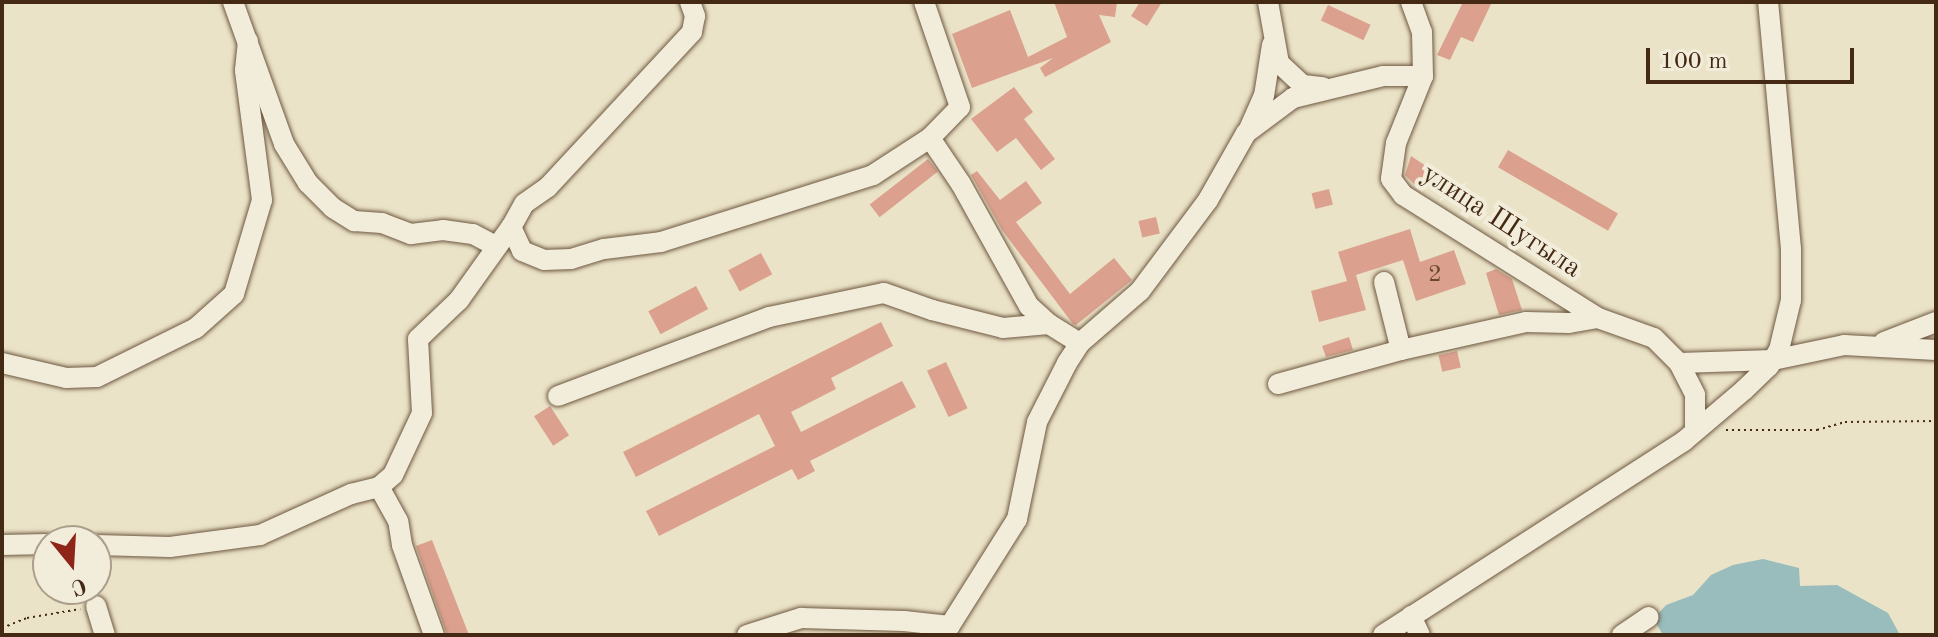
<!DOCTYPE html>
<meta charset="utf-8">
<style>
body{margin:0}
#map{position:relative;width:1938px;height:637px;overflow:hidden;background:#ebe3c7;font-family:"Old Standard TT",serif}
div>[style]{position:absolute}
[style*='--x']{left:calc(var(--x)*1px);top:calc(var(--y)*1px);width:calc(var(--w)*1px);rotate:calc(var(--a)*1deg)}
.water>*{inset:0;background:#99bdbc}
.building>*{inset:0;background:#dba18e;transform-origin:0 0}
.path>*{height:2px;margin-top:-1px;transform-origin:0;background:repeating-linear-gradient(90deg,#442a14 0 2px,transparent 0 6px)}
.roads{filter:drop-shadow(0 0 2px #6e5841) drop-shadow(0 0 2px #6e5841)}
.minor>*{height:20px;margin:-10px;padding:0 10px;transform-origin:10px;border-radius:10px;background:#f2eddb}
span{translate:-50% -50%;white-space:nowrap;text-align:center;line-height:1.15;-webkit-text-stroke:8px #f2eddb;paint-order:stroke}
.number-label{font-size:24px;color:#6a4832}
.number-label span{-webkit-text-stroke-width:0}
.street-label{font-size:28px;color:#442a14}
.frame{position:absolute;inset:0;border:4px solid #442a14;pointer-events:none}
.north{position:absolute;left:32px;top:525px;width:80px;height:80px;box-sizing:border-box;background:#f2eddb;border:2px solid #ac9f8b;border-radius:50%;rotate:162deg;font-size:22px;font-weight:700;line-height:32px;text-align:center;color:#442a14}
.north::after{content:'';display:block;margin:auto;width:28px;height:36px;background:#8f2418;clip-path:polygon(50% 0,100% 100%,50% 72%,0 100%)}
.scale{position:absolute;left:1646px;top:48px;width:208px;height:36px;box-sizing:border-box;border:4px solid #442a14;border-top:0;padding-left:10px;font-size:24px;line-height:28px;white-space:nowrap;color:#442a14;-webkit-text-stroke:6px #f2eddb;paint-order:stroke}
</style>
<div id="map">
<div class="water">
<i style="clip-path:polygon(1763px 559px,1799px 568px,1800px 586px,1837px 585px,1888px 613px,1900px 635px,1663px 635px,1656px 623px,1657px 615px,1666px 605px,1693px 595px,1711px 575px,1733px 565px)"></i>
</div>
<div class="building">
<i style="clip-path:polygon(1054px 2px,1117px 2px,1115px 17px,1099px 15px,1111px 42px,1045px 77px,1040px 68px,1053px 58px,972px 88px,952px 34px,1010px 10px,1028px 57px,1067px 37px)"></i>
<i style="clip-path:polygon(1140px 2px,1162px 2px,1147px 26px,1131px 16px)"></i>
<i style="clip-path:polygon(1463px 2px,1492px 2px,1473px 42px,1461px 37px,1450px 60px,1437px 55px)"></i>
<i style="left:1328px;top:5px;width:47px;height:17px;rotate:25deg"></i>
<i style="clip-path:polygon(1014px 87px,1033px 112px,1024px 119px,1055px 159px,1041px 170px,1016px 138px,997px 152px,971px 119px)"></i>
<i style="left:1508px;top:150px;width:127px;height:20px;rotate:30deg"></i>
<i style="clip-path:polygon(1411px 156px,1429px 168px,1417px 187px,1405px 175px)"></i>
<i style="left:928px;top:159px;width:16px;height:74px;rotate:52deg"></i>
<i style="clip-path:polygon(977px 171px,1000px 200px,1026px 181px,1042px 203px,1016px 222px,1070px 294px,1114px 258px,1132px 280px,1076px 325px,1073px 324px,1002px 230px,971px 175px)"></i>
<i style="left:1329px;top:189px;width:16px;height:18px;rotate:76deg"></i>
<i style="left:1156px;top:217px;width:17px;height:18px;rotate:77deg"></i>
<i style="clip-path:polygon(1410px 229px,1420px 262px,1454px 250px,1466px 284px,1416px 301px,1403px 260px,1356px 275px,1366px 310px,1319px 322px,1311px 291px,1347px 281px,1338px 252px)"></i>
<i style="left:761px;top:253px;width:24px;height:37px;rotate:62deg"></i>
<i style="clip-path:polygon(1496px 269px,1512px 279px,1522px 310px,1499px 315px,1486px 273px)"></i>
<i style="left:696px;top:286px;width:26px;height:54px;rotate:62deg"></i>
<i style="clip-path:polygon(881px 322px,893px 346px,831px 378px,836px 389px,791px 412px,801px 432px,902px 381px,916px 407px,810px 461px,815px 471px,798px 480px,792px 469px,659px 536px,646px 511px,775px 446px,759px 414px,636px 477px,623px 452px)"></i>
<i style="clip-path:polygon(1349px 337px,1353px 350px,1326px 357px,1322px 346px)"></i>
<i style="left:1457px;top:351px;width:17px;height:19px;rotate:77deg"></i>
<i style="left:946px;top:362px;width:51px;height:21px;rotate:65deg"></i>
<i style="left:550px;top:406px;width:35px;height:19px;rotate:57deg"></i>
<i style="clip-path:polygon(432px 540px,469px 635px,447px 635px,416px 546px)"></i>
</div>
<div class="path">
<i style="--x:1726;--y:430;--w:91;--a:0"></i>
<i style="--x:1817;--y:430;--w:29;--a:-16"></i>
<i style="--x:1845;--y:422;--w:91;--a:-0.6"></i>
<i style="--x:2;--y:628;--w:27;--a:-22"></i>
<i style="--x:27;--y:618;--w:54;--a:-9.6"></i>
</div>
<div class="roads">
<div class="minor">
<i style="--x:233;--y:2;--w:151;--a:70.2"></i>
<i style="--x:284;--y:144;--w:46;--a:58.4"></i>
<i style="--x:308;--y:183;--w:35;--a:45"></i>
<i style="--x:333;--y:208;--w:25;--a:32"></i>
<i style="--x:354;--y:221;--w:28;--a:4"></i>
<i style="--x:382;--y:223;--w:31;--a:21"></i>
<i style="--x:411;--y:234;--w:32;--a:-7"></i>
<i style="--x:443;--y:230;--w:30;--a:8"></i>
<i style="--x:473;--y:234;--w:27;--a:28"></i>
<i style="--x:690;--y:2;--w:15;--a:70"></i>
<i style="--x:695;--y:16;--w:16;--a:101"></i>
<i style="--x:692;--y:32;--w:212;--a:132.9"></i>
<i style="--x:548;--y:187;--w:29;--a:145"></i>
<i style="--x:524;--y:204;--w:26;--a:119"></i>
<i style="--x:511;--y:227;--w:26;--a:65"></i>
<i style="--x:522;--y:251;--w:24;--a:22"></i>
<i style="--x:544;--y:260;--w:27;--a:-2"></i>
<i style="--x:571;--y:259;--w:34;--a:-17"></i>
<i style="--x:604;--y:249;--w:57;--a:-7"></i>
<i style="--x:661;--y:242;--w:222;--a:-17.5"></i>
<i style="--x:873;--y:175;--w:68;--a:-33"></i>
<i style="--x:930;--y:138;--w:43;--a:-45.9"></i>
<i style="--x:960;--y:107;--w:111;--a:-108.9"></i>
<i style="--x:1268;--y:2;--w:62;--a:79.8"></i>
<i style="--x:1279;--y:63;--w:33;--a:43"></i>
<i style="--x:1303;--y:85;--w:20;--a:6"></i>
<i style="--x:1411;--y:2;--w:32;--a:70"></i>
<i style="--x:1422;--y:32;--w:44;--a:88.7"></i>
<i style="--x:1423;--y:76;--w:72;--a:111.9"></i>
<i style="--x:1396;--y:143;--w:36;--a:98"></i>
<i style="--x:1391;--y:179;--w:20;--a:53"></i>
<i style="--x:1403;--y:195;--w:231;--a:32.2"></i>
<i style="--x:1598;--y:318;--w:59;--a:19.7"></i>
<i style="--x:1654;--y:338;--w:35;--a:45"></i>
<i style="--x:1679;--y:363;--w:36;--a:63"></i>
<i style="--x:1695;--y:395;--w:36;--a:90"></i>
<i style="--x:1249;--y:129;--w:36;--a:-66"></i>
<i style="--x:1264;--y:96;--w:52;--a:-81.1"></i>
<i style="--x:930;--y:138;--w:55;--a:56"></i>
<i style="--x:961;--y:184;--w:140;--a:60.9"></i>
<i style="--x:1029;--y:306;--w:27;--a:42"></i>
<i style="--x:1049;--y:324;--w:36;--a:32"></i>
<i style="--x:1384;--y:282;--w:70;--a:76"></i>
<i style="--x:1884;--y:342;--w:56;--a:-21"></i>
<i style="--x:2;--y:363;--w:66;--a:13.2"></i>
<i style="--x:66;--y:378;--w:31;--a:-2"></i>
<i style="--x:97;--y:377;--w:110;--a:-26.3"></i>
<i style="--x:196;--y:328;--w:51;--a:-41.8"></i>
<i style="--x:234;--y:294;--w:98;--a:-73.4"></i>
<i style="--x:262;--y:200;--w:131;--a:-97.5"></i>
<i style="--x:245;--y:70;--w:29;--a:-84"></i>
<i style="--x:1679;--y:363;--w:94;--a:-1.8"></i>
<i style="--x:1773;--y:360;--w:73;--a:-11.9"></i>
<i style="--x:1844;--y:345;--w:92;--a:3.1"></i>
<i style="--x:1278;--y:384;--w:128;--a:-15.5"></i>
<i style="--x:1401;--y:350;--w:128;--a:-12.6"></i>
<i style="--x:1526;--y:322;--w:43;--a:1.3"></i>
<i style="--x:1569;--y:323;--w:29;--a:-10"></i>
<i style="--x:558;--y:396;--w:225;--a:-20.5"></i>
<i style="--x:769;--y:317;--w:117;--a:-11.8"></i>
<i style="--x:884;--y:293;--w:51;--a:19.5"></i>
<i style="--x:932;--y:310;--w:73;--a:14.2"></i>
<i style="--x:1003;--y:328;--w:46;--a:-5"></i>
<i style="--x:2;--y:545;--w:46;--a:-1.2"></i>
<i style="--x:96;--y:545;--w:74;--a:1.5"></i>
<i style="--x:170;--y:547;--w:91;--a:-7.6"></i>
<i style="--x:260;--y:535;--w:100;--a:-24.3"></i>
<i style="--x:351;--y:494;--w:29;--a:-14"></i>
<i style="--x:96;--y:606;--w:30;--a:73"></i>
<i style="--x:1411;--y:616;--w:21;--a:65"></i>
<i style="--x:434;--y:635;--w:96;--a:-109.6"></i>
<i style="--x:402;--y:545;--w:24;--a:-99"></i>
<i style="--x:398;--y:521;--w:39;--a:-119"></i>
<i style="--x:379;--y:487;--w:18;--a:-41"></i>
<i style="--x:393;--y:475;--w:68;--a:-64.9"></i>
<i style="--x:422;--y:413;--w:74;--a:-93.1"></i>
<i style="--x:418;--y:339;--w:57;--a:-43.6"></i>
<i style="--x:459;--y:300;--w:90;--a:-54.5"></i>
<i style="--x:747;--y:635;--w:57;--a:-17.5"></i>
<i style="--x:801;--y:618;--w:103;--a:1.7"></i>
<i style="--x:904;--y:621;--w:46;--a:6.2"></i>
<i style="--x:944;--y:635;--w:137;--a:-57.8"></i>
<i style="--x:1017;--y:519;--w:99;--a:-78.3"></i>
<i style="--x:1037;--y:422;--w:66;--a:-63"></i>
<i style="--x:1067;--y:363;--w:24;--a:-57"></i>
<i style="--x:1080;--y:343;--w:79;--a:-40.9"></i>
<i style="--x:1140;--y:291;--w:114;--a:-53.2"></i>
<i style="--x:1208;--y:200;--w:77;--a:-60.4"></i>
<i style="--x:1246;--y:133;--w:59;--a:-36.7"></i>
<i style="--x:1293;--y:98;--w:93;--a:-13.7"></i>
<i style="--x:1383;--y:76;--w:40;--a:0"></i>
<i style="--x:1383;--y:635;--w:358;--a:-32.8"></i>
<i style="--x:1684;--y:441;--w:79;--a:-40.4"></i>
<i style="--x:1744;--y:390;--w:35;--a:-44"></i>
<i style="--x:1769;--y:366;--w:19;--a:-58"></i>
<i style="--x:1779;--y:350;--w:51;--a:-76.5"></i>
<i style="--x:1791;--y:300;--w:51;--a:-90"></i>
<i style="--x:1791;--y:249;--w:248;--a:-95.3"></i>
<i style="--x:1622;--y:635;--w:32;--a:-34"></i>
</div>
</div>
<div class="number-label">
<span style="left:1435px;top:276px">2</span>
</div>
<div class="street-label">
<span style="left:1501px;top:222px;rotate:33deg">улица Шугыла</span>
</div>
<div class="frame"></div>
<div class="north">С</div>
<div class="scale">100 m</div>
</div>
